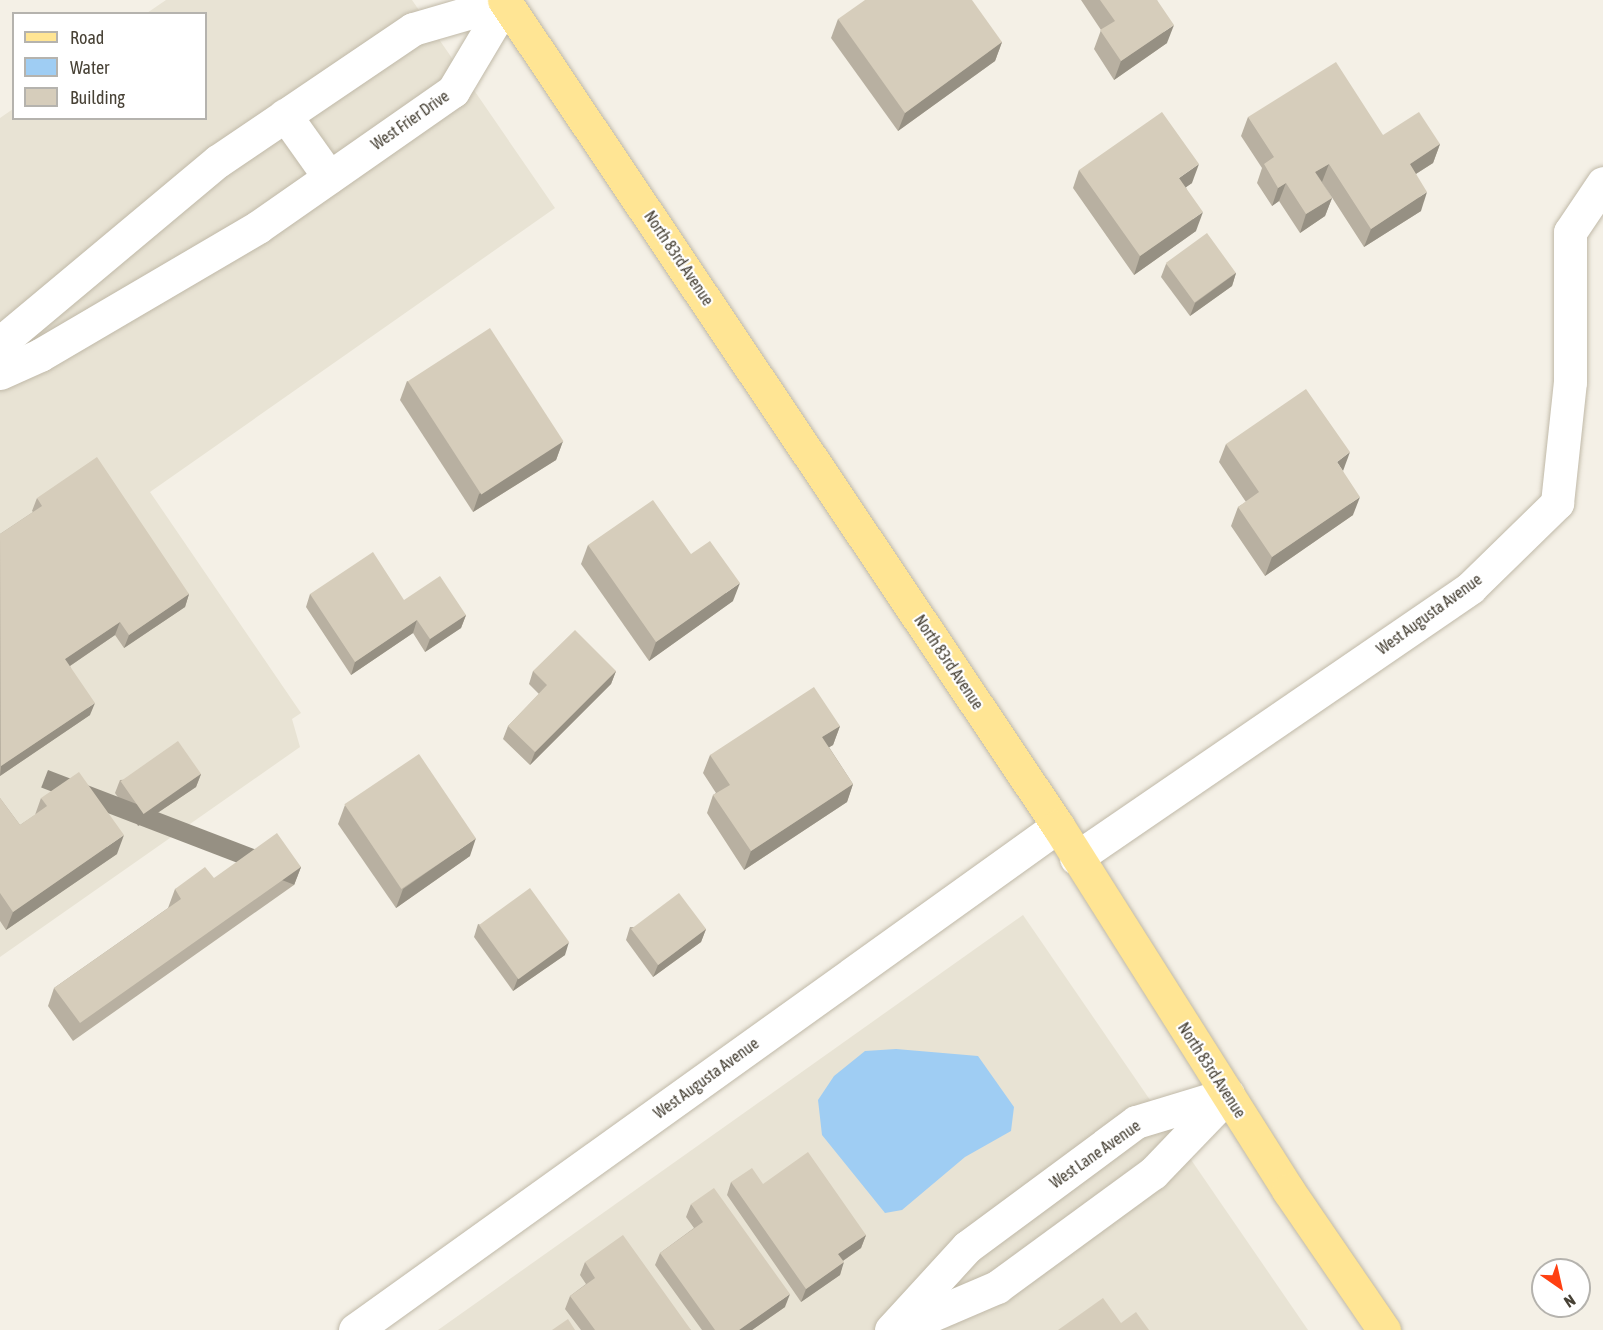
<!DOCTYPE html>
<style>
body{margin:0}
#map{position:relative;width:1603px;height:1330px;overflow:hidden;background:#f4f0e6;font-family:"Asap Condensed",sans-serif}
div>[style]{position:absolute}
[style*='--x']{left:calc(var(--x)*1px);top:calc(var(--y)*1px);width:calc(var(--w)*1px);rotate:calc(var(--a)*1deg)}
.residential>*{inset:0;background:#e8e3d4}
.water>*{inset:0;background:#9fcdf3}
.roads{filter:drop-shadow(0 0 2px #c0b9a8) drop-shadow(0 0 2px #c0b9a8)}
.minor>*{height:33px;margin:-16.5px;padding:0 16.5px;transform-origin:16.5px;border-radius:16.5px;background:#fff}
.major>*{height:33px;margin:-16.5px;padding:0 16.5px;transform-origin:16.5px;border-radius:16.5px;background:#ffe594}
.wall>*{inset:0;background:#b8b0a1}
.shaded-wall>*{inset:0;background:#969083;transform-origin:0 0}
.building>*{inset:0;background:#d6cdbb;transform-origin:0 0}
span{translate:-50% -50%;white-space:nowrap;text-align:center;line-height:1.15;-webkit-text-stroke:4.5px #fff;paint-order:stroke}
.street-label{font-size:16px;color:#474135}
.legend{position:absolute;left:12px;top:12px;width:195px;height:108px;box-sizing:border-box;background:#fff;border:2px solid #b5b3ae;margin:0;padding:8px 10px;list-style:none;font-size:18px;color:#474135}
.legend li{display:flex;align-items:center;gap:12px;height:30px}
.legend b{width:30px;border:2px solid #b5b3ae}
.north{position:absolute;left:1531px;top:1258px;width:60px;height:60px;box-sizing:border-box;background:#fff;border:2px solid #b5b3ae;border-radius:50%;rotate:146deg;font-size:16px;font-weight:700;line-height:24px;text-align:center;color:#474135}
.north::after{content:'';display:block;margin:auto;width:21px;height:27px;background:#ff4012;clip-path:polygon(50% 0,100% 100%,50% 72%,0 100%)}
</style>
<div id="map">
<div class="residential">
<i style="clip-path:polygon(166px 0,412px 0,555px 208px,150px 492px,301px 713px,292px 719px,300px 747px,0 957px,0 118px,13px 109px,14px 118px,206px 118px,206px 14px,147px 13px)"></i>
<i style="clip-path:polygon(1023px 915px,1308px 1330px,438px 1330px)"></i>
</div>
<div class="water">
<i style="clip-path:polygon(896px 1049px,978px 1056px,1014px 1107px,1011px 1131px,965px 1157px,902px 1210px,885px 1213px,822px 1135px,818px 1100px,834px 1076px,865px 1051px)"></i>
</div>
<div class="roads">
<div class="minor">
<i style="--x:285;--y:115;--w:76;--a:54.6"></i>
<i style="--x:0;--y:343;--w:284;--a:-39.9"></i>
<i style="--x:218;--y:161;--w:235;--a:-34.1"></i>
<i style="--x:413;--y:29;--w:97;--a:-16.2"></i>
<i style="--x:0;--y:373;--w:44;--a:-24.2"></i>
<i style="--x:40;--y:355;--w:253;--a:-30.4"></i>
<i style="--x:258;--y:227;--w:238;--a:-34.9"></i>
<i style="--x:453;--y:91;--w:104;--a:-59.2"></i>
<i style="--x:1076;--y:858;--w:478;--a:-34.4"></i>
<i style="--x:1470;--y:588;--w:122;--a:-44.3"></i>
<i style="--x:1557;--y:503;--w:122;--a:-83.9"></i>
<i style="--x:1570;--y:382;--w:150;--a:-90"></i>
<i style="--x:1570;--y:232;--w:59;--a:-56"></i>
<i style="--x:899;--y:1329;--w:107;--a:-23.2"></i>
<i style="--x:997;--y:1287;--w:193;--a:-36.2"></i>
<i style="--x:1153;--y:1173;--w:107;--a:-46.1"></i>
<i style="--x:355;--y:1330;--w:865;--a:-35.64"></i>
<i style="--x:891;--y:1330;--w:113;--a:-47.5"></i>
<i style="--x:967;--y:1247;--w:210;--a:-36.5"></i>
<i style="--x:1136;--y:1122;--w:96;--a:-16.9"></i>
</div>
<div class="major">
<i style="--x:504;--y:0;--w:995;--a:56.15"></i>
<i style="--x:1058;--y:826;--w:431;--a:57.7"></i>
<i style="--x:1288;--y:1190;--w:170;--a:55.6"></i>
</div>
</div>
<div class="wall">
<i style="clip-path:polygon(1081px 0,1157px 0,1167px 43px,1114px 80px,1094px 49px,1101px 30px)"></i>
<i style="clip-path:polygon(838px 19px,1002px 42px,995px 61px,898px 131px,831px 38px)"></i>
<i style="clip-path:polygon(1248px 117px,1383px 135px,1440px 144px,1433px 163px,1416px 174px,1421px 211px,1364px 247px,1322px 182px,1332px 198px,1325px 216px,1300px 233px,1279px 201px,1272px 206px,1257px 183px,1262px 168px,1241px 136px)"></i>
<i style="clip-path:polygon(1079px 170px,1192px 183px,1186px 187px,1196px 231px,1134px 275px,1073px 188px)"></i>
<i style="clip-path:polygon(1166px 264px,1236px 273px,1232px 286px,1190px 316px,1161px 277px)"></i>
<i style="clip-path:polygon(407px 381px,563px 441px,556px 460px,473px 512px,400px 400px)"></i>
<i style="clip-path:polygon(1226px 444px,1343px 471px,1353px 515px,1265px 576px,1231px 526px,1238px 507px,1246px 502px,1219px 462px)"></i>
<i style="clip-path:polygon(37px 498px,189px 594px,185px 607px,124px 648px,115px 635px,70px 666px,90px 715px,0 776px,0 534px,33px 512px,32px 511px)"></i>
<i style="clip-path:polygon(588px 545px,691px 554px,733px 601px,649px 661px,581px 564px)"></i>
<i style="clip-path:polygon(310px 594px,404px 600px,466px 615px,461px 628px,425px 652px,413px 633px,351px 675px,306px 607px)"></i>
<i style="clip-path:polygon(533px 671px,616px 671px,611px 684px,530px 765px,503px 739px,508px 726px,539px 694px,529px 684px)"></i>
<i style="clip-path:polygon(840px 726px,833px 745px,829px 747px,853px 784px,847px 802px,744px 870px,707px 813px,713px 795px,716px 793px,703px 773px,710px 755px)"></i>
<i style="clip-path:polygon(201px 774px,196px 787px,138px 826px,115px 793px,120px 780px)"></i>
<i style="clip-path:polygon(0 798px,20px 825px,35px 815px,41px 798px,117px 854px,6px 930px,0 921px)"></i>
<i style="clip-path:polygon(345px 805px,470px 856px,396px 908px,338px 824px)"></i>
<i style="clip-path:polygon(301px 867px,294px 885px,73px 1041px,48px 1006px,54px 988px,168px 908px,175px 889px,214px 878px)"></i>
<i style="clip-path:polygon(478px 924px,565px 955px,513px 991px,474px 937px)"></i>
<i style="clip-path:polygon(630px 927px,706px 929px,701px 942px,653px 977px,626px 940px)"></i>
<i style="clip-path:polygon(731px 1182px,763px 1184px,866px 1235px,861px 1248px,843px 1261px,840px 1275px,801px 1302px,727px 1195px)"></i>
<i style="clip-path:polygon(691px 1204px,785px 1307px,752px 1330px,702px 1330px,655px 1265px,660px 1253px,694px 1228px,686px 1217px)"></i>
<i style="clip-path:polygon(585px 1262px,691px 1330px,581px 1330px,565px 1309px,570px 1296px,586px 1284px,580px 1275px)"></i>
</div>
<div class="shaded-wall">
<i style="clip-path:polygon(1174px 25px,1167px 43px,1114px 80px,1121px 61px)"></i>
<i style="clip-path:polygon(1002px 42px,995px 61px,898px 131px,905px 113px)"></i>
<i style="clip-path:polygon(1440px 144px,1433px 163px,1403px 182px,1410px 164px)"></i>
<i style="clip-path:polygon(1199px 164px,1192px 183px,1172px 197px,1179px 178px)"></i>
<i style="clip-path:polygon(1329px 164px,1322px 182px,1315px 172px)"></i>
<i style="clip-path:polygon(1286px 183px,1279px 201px,1272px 206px,1278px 188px)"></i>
<i style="clip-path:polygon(1427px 192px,1421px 211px,1364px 247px,1371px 229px)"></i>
<i style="clip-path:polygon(1332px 198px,1325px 216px,1300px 233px,1306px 214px)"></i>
<i style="clip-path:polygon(1203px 212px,1196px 231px,1134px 275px,1140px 256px)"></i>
<i style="clip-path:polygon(1236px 273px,1232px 286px,1190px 316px,1195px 303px)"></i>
<i style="clip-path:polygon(563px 441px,556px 460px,473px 512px,479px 494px)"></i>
<i style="clip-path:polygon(1350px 452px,1343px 471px,1337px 462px)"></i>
<i style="clip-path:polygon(1360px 497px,1353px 515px,1265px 576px,1272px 557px)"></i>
<i style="clip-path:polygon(740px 583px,733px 601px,649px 661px,656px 642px)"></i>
<i style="clip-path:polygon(189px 594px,185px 607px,124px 648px,129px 635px)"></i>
<i style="clip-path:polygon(466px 615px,461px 628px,425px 652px,430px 639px)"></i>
<i style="clip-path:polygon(417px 620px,413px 633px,351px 675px,355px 662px)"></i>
<i style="clip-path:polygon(120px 622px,115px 635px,61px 672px,65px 659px)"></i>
<i style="clip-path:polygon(616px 671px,611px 684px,530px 765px,535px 752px)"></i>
<i style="clip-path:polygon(95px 703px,90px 715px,0 776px,1px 766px)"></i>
<i style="clip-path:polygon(840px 726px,833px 745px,816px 755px,822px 737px)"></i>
<i style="clip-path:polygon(201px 774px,196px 787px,138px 826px,142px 813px)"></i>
<i style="clip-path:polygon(853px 784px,847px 802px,744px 870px,751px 851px)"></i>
<i style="clip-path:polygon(124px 835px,117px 854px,6px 930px,13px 912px)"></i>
<i style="clip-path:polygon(476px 838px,470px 856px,396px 908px,403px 889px)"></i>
<i style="left:301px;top:867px;width:19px;height:271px;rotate:111deg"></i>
<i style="clip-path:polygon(706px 929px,701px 942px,653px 977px,658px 965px)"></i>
<i style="clip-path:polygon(569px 942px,565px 955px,513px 991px,518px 978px)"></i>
<i style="clip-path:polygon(866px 1235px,861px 1248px,834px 1267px,838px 1254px)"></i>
<i style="clip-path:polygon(844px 1262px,840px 1275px,801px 1302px,806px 1289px)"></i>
<i style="clip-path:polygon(790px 1294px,785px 1307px,752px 1330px,739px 1330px)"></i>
</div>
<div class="building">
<i style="clip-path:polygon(865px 0,972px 0,1002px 42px,905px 113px,838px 19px)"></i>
<i style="clip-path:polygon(1100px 0,1157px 0,1174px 25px,1121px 61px,1100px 30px,1115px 21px)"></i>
<i style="clip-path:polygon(1336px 62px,1383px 135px,1419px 112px,1440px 144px,1410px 164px,1427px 192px,1371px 229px,1329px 164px,1315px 172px,1332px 198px,1306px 214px,1286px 183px,1278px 188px,1264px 164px,1274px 157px,1248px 117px)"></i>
<i style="clip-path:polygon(1162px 112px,1199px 164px,1179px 178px,1203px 212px,1140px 256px,1079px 170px)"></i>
<i style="left:1207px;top:233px;width:49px;height:51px;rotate:54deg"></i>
<i style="left:490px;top:328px;width:135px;height:98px;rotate:57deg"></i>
<i style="clip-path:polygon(1306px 389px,1350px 452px,1337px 462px,1360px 497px,1272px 557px,1238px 507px,1259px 492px,1226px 444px)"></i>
<i style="clip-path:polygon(97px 457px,189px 594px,129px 635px,120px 622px,65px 659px,95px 703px,1px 766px,0 534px,42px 506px,37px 498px)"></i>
<i style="clip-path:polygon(653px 500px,691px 554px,710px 541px,740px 583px,656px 642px,588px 545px)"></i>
<i style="clip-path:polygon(373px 552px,404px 600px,440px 576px,466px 615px,430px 639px,417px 620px,355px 662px,310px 594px)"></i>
<i style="clip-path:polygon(575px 630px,616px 671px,535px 752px,508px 726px,547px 685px,533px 671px)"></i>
<i style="clip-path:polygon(814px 687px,840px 726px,822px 737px,853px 784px,751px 851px,713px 795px,730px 785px,710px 755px)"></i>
<i style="left:178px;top:741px;width:40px;height:70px;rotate:55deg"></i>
<i style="left:419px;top:754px;width:102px;height:90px;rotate:56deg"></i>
<i style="clip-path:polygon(79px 772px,124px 835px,13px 912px,0 893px,0 798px,20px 825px,47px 806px,41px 798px)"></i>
<i style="clip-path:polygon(277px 833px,301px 867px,80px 1023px,54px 988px,181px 899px,175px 889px,205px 867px,214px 878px)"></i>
<i style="left:530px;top:888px;width:67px;height:63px;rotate:54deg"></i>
<i style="left:679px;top:893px;width:45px;height:60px;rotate:53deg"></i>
<i style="clip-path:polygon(808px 1152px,866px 1235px,838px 1254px,844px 1262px,806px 1289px,731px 1182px,752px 1168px,763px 1184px)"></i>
<i style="clip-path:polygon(714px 1188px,790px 1294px,739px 1330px,715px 1330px,660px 1253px,703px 1222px,691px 1204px)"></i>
<i style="clip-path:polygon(623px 1235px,691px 1330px,595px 1330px,570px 1296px,595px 1278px,585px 1262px)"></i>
<i style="clip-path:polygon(1103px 1298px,1121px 1323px,1136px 1312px,1149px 1330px,1058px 1330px)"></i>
<i style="clip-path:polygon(568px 1319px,575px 1330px,552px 1330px)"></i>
</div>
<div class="street-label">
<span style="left:410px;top:120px;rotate:-35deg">West Frier Drive</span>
<span style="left:679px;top:258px;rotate:56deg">North 83rd Avenue</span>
<span style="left:1429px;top:614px;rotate:-36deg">West Augusta Avenue</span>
<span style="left:949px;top:662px;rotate:56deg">North 83rd Avenue</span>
<span style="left:1212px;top:1070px;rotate:57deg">North 83rd Avenue</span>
<span style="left:706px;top:1078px;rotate:-36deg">West Augusta Avenue</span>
<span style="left:1095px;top:1154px;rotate:-35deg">West Lane Avenue</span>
</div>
<ul class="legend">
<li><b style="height:8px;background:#ffe594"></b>Road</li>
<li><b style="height:16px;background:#9fcdf3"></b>Water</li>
<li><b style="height:16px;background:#d6cdbb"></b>Building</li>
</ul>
<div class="north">N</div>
</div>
